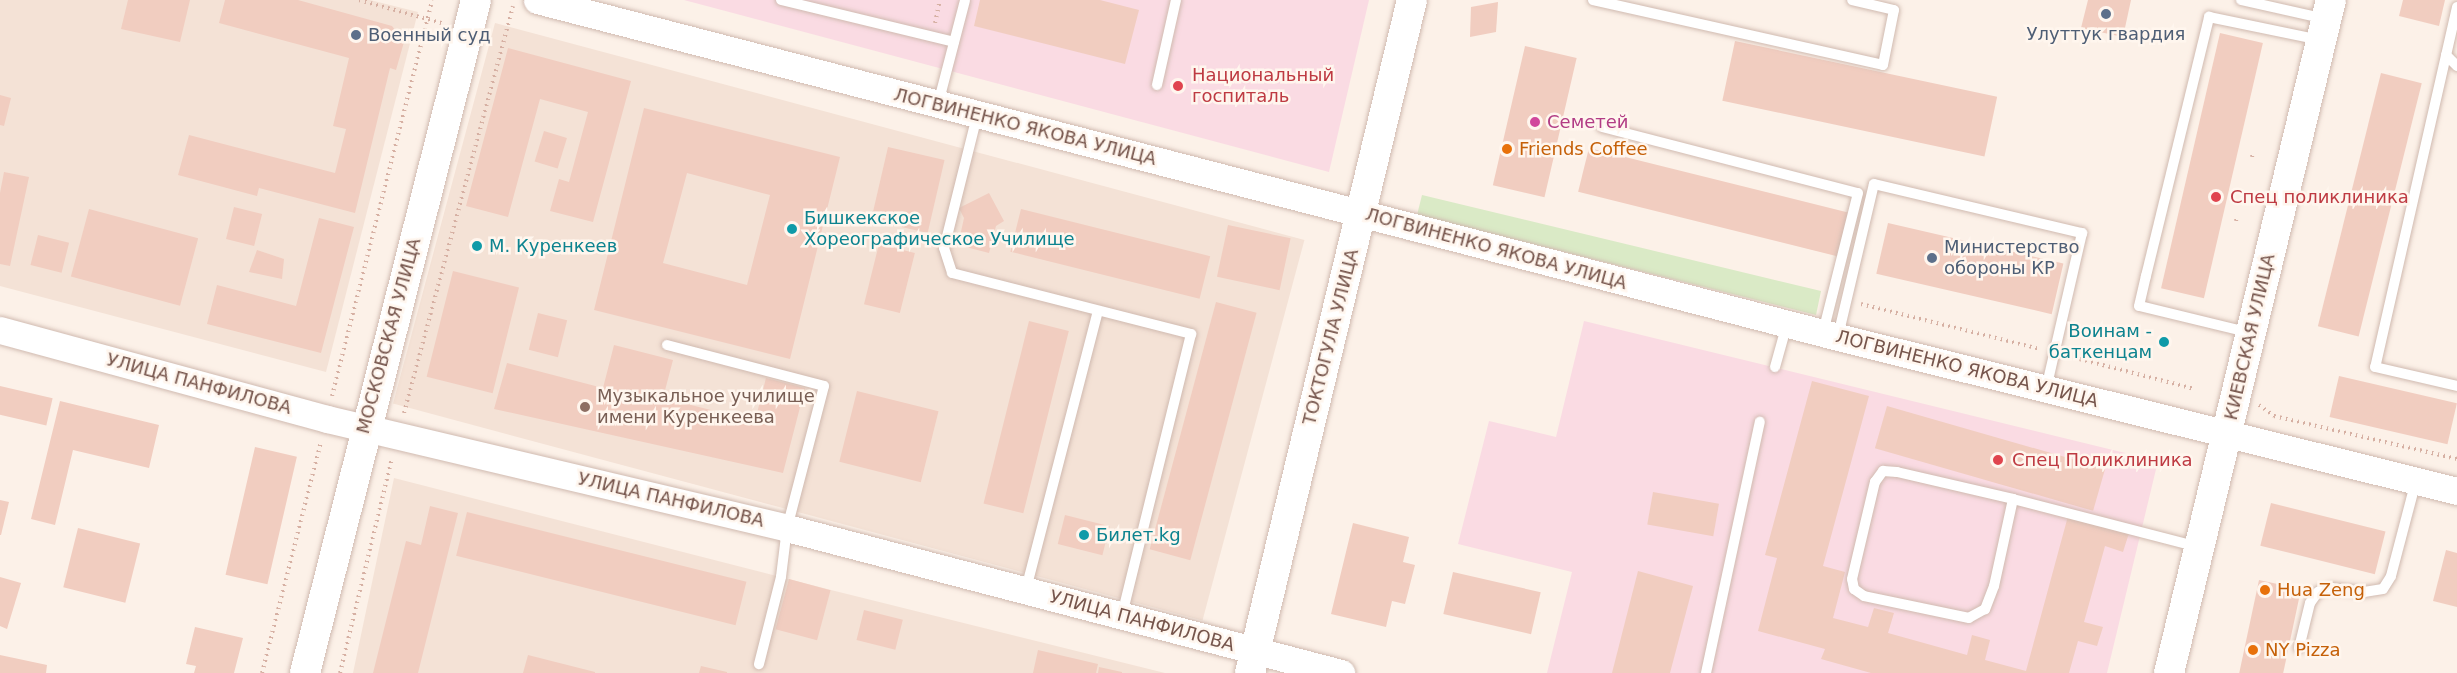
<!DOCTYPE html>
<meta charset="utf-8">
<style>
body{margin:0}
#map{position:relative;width:2457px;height:673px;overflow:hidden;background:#fcf1e8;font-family:"DejaVu Sans",sans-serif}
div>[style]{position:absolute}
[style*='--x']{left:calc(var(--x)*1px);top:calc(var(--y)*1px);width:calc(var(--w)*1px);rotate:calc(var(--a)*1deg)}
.residential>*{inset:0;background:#f4e2d6;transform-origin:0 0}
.medical>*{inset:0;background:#fadbe3}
.green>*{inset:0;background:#daeac6}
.building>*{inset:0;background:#f1cdc0;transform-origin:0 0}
.path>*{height:4px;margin-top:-2px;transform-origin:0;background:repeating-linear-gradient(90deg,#d6b0a3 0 1.5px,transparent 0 6px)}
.roads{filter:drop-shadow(0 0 2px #d0bab0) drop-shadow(0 0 2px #d0bab0)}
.service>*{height:10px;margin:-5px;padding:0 5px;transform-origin:5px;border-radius:5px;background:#fff}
.tertiary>*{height:27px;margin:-13.5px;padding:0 13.5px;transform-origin:13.5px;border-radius:13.5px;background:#fff}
.secondary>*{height:30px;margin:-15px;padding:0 15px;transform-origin:15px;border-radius:15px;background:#fff}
.dots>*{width:16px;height:16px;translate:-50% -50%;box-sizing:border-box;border:3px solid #fff6ee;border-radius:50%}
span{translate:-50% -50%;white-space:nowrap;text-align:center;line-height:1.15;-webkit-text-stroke:5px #fff6ee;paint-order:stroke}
.service-label{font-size:18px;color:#4e5e75}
.left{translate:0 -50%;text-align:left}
.health-label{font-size:18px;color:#be3a42}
.hotel-label{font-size:18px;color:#b23c85}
.street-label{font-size:18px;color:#76554c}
.food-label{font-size:18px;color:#c56008}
.culture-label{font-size:18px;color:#0d838f}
.right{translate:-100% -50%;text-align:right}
.education-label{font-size:18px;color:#785e54}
</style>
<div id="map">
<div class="residential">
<i style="clip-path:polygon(0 0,370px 0,418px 12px,326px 372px,0 286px)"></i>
<i style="left:495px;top:23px;width:838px;height:394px;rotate:15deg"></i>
<i style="clip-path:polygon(394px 478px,831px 590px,1165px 673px,353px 673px)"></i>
</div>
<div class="medical">
<i style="clip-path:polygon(684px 0,1369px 0,1329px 172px)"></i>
<i style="clip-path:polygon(1584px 321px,2158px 461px,2107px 673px,1547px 673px,1572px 572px,1458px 544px,1489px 421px,1556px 437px)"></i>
</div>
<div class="green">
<i style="clip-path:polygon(1422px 195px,1821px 291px,1816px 315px,1417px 215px)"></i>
</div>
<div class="building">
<i style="clip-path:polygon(128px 0,190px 0,180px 42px,121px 29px)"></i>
<i style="clip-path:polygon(225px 0,298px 0,392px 26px,404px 42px,396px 70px,390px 68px,355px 213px,259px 188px,257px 196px,178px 175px,189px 135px,335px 173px,346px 129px,333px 126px,349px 58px,219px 23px)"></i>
<i style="clip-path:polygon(980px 0,1100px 0,1139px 10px,1125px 64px,974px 26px)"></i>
<i style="clip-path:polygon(2088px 0,2131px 0,2123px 37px,2081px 28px)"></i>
<i style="clip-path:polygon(2403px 0,2445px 0,2439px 26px,2399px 16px)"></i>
<i style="clip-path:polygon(1498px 2px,1496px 32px,1470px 37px,1471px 7px)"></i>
<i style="left:2220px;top:33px;width:44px;height:262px;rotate:13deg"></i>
<i style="left:1735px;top:41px;width:268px;height:61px;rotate:12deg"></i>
<i style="left:1525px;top:46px;width:53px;height:143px;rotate:13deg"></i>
<i style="clip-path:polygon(508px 48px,631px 81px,593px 222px,550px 211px,559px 179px,569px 182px,588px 112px,540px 99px,508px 217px,466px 206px)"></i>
<i style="left:2381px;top:73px;width:42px;height:261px;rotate:14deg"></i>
<i style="clip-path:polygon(0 95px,11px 98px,4px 126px,0 125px)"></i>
<i style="clip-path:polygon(evenodd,644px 108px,840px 157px,790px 359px,594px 310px,644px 108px,687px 173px,770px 195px,747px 285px,663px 263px,687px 173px)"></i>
<i style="left:544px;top:131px;width:24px;height:32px;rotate:17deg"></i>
<i style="left:888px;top:147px;width:58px;height:75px;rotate:13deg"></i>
<i style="left:1589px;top:148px;width:268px;height:45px;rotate:14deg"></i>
<i style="clip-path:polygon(4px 172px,29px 177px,10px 266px,0 264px,0 193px)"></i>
<i style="clip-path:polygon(989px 193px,1004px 221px,996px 226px,989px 253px,958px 245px,964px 218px,959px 208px)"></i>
<i style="left:234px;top:207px;width:29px;height:33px;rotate:14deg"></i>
<i style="left:89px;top:209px;width:113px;height:70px;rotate:15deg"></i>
<i style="left:1021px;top:209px;width:195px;height:44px;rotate:14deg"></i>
<i style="clip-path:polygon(319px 218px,354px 227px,321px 353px,207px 324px,217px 285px,296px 306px)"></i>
<i style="left:1888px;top:223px;width:180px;height:52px;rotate:13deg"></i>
<i style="left:1228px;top:225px;width:64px;height:53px;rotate:12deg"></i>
<i style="left:38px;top:235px;width:32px;height:31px;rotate:14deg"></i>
<i style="left:879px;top:244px;width:37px;height:62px;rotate:14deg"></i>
<i style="clip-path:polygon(257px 250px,284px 259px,282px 279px,249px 272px)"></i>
<i style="left:453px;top:271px;width:68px;height:109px;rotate:14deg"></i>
<i style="left:1216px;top:302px;width:42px;height:256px;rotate:15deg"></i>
<i style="left:538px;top:313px;width:30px;height:38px;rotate:14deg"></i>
<i style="left:1029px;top:321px;width:41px;height:188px;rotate:14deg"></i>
<i style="clip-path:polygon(614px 345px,673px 360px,663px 398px,755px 421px,766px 378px,805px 388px,783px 473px,494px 409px,507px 363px,603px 388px)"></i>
<i style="left:2339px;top:376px;width:121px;height:42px;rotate:13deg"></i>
<i style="clip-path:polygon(1812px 381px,1869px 396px,1823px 566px,1845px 572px,1833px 618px,1868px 627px,1874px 608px,1894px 613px,1888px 633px,1967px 655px,1972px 635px,1990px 640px,1985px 660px,2026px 671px,2068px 516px,2129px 533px,2123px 552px,2105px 546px,2084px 622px,2103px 627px,2097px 646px,2078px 641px,2069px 673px,1871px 673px,1821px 659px,1825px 649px,1758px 631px,1777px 558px,1765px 555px)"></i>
<i style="left:0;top:386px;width:54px;height:28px;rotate:13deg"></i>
<i style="left:857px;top:391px;width:84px;height:73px;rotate:14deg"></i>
<i style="clip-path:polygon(60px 401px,159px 425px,149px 468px,73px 450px,55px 525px,31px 519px)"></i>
<i style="left:1887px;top:406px;width:227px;height:44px;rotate:16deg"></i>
<i style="left:255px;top:447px;width:43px;height:131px;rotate:13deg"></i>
<i style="left:1653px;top:492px;width:67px;height:33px;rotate:10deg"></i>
<i style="clip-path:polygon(0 500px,9px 502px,1px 535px,0 535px)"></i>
<i style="left:2271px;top:503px;width:118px;height:44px;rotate:14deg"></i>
<i style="clip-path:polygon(430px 506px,458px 513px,418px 673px,373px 673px,406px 541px,421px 545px)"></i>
<i style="left:467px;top:512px;width:288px;height:45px;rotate:14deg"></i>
<i style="left:1065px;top:515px;width:46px;height:30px;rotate:14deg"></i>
<i style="clip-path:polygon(1353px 523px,1409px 537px,1403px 562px,1415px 565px,1405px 604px,1392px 601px,1386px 627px,1331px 614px)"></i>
<i style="left:78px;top:528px;width:64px;height:61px;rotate:14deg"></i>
<i style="clip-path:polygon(2446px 550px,2457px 553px,2457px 607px,2433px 601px)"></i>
<i style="clip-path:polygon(1638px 571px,1693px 586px,1670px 673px,1612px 673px)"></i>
<i style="left:1453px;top:572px;width:90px;height:43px;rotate:13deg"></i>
<i style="clip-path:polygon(0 577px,21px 583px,7px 629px,0 626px)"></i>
<i style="left:789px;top:579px;width:43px;height:52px;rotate:15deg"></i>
<i style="left:2259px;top:580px;width:43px;height:95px;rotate:12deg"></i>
<i style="left:864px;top:610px;width:40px;height:31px;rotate:14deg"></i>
<i style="clip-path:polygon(195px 627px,243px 638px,234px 673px,194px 673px,196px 666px,186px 664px)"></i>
<i style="clip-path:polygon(1038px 650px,1098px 664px,1096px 673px,1033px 673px)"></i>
<i style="clip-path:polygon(0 655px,47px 665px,46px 673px,0 673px)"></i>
<i style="clip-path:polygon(528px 655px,595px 672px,595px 673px,523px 673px)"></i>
<i style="clip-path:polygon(701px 666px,727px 672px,727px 673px,699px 673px)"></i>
<i style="clip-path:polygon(1099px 667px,1122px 672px,1122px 673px,1098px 673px)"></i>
</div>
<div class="path">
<i style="--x:359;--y:0;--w:89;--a:15.6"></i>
<i style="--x:935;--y:23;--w:24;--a:-78"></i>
<i style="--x:2252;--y:157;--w:5;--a:-79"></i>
<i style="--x:2236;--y:221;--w:5;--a:-79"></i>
<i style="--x:1861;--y:304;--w:185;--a:14.1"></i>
<i style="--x:2068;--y:356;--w:131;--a:14.6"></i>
<i style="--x:332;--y:396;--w:408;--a:-75.8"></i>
<i style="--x:2259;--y:405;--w:19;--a:36"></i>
<i style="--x:2274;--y:416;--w:188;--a:13.2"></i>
<i style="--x:404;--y:413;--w:421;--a:-75"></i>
<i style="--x:262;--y:673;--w:239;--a:-75.7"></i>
<i style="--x:340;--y:673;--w:221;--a:-76.4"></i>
</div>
<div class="roads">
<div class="service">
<i style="--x:781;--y:0;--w:178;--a:13.6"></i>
<i style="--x:1593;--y:0;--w:297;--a:12.6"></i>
<i style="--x:1883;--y:65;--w:56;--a:-78.7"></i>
<i style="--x:1894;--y:10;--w:43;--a:-166.6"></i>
<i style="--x:2241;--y:0;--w:87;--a:12.6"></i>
<i style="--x:2457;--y:7;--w:369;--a:102.8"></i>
<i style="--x:2375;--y:367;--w:84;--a:13"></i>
<i style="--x:2446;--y:55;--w:16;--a:45"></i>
<i style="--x:1157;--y:85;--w:87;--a:-77.4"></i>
<i style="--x:938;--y:104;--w:107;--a:-75.4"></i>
<i style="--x:977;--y:116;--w:136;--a:104"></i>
<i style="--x:944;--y:248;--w:26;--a:72"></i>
<i style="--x:952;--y:273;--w:247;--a:14.3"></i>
<i style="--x:1191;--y:334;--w:289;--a:103.8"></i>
<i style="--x:1602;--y:127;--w:264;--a:14.5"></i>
<i style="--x:1858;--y:193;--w:143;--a:104.1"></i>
<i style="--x:2251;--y:333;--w:115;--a:-166.4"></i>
<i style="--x:2139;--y:306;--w:31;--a:-77"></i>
<i style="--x:2146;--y:276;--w:267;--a:-76.3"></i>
<i style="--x:2209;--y:17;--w:113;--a:11.7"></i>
<i style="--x:1838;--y:336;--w:156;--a:-76.7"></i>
<i style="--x:1874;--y:184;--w:214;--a:13.3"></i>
<i style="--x:2082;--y:233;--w:160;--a:103"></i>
<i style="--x:667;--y:345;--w:162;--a:14.6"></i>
<i style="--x:824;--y:386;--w:147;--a:104.6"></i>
<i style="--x:787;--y:528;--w:49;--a:97"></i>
<i style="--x:781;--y:577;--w:90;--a:104.2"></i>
<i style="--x:1775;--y:367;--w:45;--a:-74.4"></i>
<i style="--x:2013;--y:499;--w:89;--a:102.3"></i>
<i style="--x:1994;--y:586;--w:25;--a:111"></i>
<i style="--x:1985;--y:609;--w:18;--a:151"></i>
<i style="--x:1969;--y:618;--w:107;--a:-168.2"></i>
<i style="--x:1864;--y:596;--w:12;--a:-145"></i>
<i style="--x:1854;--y:589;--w:10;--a:-101"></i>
<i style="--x:1852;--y:579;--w:100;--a:-76.7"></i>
<i style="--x:1875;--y:482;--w:14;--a:-54"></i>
<i style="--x:1883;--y:471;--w:14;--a:4"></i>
<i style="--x:1897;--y:472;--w:119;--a:13.1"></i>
<i style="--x:2013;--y:499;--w:191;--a:14.5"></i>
<i style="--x:1026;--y:589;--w:287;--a:-75.5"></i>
<i style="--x:2299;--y:648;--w:46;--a:-76.3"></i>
<i style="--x:2310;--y:603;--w:14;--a:-54"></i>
<i style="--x:2318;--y:592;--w:14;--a:-17"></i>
<i style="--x:2331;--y:588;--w:33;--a:7"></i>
<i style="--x:2364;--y:592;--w:19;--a:-9"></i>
<i style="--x:2383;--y:589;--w:15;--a:-58"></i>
<i style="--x:2391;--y:576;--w:98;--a:-75.3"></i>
<i style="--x:1706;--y:673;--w:257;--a:-77.9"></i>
</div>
<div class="tertiary">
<i style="--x:537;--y:0;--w:1344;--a:14.52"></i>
<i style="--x:1838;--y:337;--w:638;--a:13.97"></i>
<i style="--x:0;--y:330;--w:339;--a:15.2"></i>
<i style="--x:327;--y:419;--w:473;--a:13.3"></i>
<i style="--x:787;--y:528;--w:573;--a:14.67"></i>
</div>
<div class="secondary">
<i style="--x:305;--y:673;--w:694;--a:-75.74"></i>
<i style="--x:1250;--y:673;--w:692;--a:-76.47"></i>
<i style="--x:2169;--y:673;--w:692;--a:-76.47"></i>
</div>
</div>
<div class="dots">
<i style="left:2106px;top:14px;background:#5c6f8a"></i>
<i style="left:356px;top:35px;background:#5c6f8a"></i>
<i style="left:1178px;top:86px;background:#e0444e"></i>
<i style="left:1535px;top:122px;background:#d1479c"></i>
<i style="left:1507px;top:149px;background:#e8710a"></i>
<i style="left:2216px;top:197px;background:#e0444e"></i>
<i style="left:792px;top:229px;background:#0f9aa8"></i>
<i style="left:477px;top:246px;background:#0f9aa8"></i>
<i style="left:1932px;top:258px;background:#5c6f8a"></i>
<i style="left:2164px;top:342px;background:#0f9aa8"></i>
<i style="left:585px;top:407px;background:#8d6e63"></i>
<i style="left:1998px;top:460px;background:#e0444e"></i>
<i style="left:1084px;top:535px;background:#0f9aa8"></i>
<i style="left:2265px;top:590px;background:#e8710a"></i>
<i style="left:2253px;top:650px;background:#e8710a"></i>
</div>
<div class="service-label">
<span style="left:2106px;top:34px">Улуттук гвардия</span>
<span class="left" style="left:368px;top:35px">Военный суд</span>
<span class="left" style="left:1944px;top:258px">Министерство<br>обороны КР</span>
</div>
<div class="health-label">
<span class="left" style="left:1192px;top:86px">Национальный<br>госпиталь</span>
<span class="left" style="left:2230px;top:197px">Спец поликлиника</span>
<span class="left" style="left:2012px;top:460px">Спец Поликлиника</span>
</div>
<div class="hotel-label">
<span class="left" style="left:1547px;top:122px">Семетей</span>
</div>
<div class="street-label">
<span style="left:1025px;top:127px;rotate:14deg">ЛОГВИНЕНКО ЯКОВА УЛИЦА</span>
<span style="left:1496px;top:249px;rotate:15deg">ЛОГВИНЕНКО ЯКОВА УЛИЦА</span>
<span style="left:389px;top:336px;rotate:-75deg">МОСКОВСКАЯ УЛИЦА</span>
<span style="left:1331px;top:337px;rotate:-76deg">ТОКТОГУЛА УЛИЦА</span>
<span style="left:2250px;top:337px;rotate:-77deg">КИЕВСКАЯ УЛИЦА</span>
<span style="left:1967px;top:369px;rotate:14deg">ЛОГВИНЕНКО ЯКОВА УЛИЦА</span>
<span style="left:199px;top:384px;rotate:15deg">УЛИЦА ПАНФИЛОВА</span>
<span style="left:671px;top:500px;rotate:13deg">УЛИЦА ПАНФИЛОВА</span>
<span style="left:1142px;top:621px;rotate:15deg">УЛИЦА ПАНФИЛОВА</span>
</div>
<div class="food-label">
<span class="left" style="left:1519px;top:149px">Friends Coffee</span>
<span class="left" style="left:2277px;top:590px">Hua Zeng</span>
<span class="left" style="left:2265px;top:650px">NY Pizza</span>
</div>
<div class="culture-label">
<span class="left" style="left:804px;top:229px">Бишкекское<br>Хореографическое Училище</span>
<span class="left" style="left:489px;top:246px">М. Куренкеев</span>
<span class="right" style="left:2152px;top:342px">Воинам -<br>баткенцам</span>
<span class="left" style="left:1096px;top:535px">Билет.kg</span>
</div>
<div class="education-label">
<span class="left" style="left:597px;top:407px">Музыкальное училище<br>имени Куренкеева</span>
</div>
</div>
